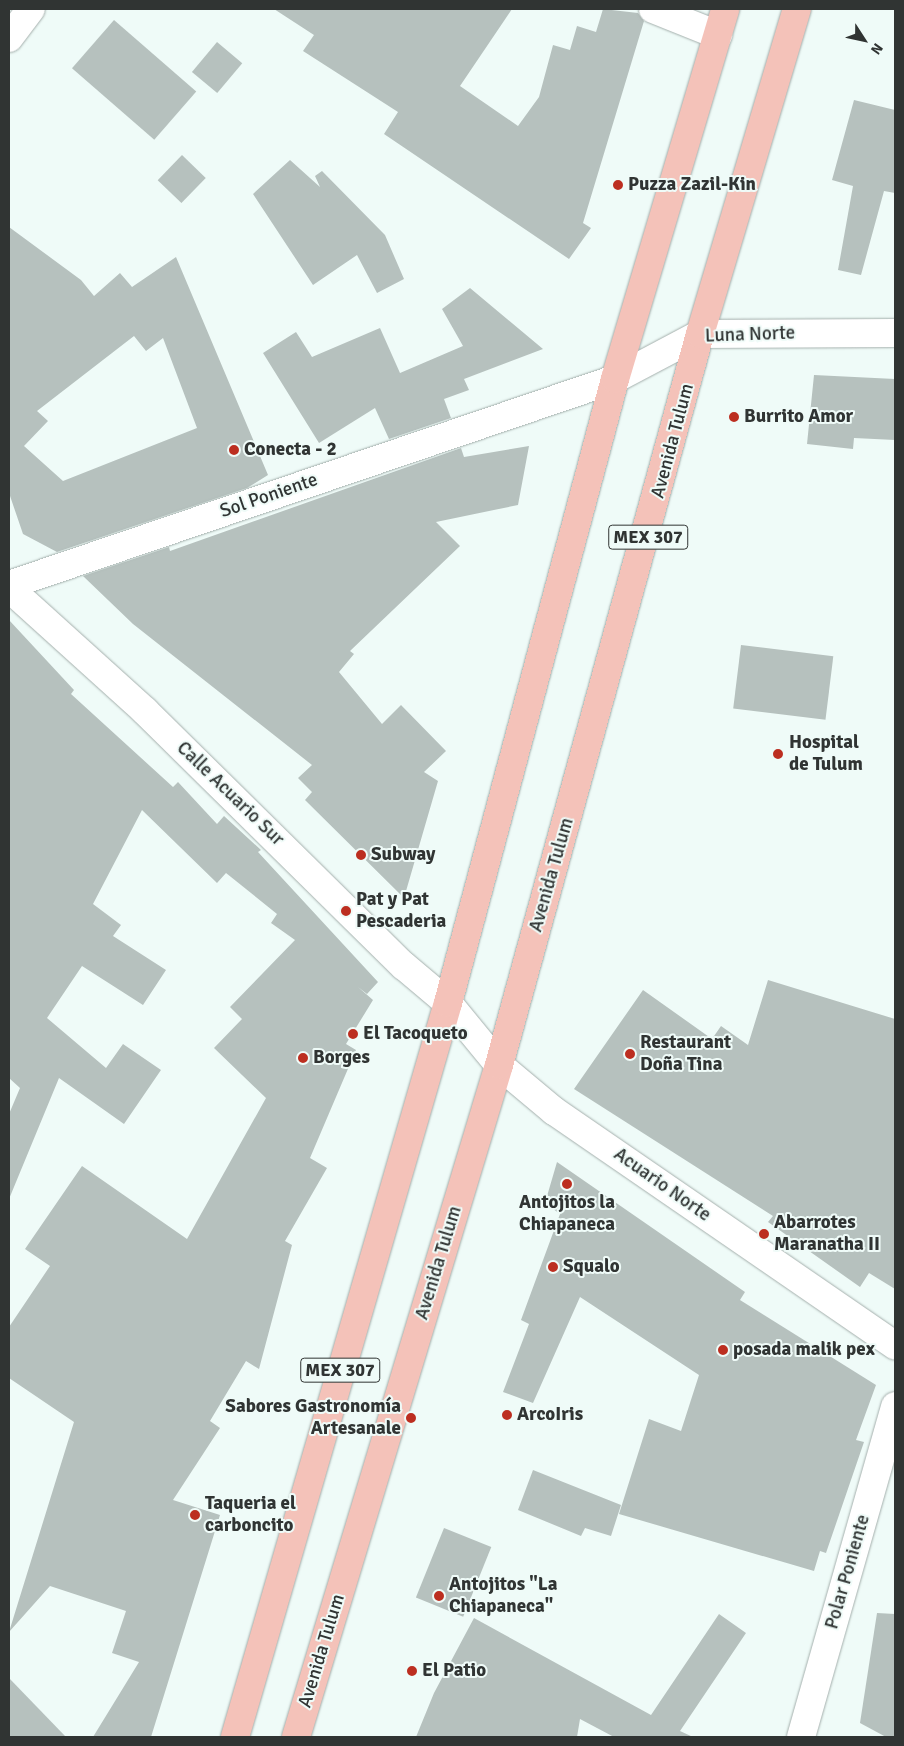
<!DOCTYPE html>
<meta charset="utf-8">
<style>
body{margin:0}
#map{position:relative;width:904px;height:1746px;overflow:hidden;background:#effbf8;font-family:Signika,sans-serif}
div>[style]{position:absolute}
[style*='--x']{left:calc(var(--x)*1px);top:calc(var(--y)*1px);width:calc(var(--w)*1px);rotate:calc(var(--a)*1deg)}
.building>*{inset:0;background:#b6c1be;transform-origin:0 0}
.roads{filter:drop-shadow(0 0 1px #a4afac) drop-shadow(0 0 1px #a4afac)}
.minor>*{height:28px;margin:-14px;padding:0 14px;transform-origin:14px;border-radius:14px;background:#fff}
.major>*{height:28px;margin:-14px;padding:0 14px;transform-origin:14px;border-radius:14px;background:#f4c2b9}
.dots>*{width:14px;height:14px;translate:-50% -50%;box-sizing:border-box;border:2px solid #effbf8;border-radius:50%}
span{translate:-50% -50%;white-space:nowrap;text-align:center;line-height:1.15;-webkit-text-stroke:4px #effbf8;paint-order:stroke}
.shield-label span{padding:1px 4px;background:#effbf8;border:1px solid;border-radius:4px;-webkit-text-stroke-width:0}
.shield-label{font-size:18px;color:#303433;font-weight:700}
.poi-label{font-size:19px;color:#303433;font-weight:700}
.left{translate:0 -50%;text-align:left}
.right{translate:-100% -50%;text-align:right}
.street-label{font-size:19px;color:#303433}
.frame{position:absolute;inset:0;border:10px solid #303433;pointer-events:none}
.north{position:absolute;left:839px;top:15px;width:50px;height:50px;-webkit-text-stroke:4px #effbf8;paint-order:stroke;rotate:125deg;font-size:14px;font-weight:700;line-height:20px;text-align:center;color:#303433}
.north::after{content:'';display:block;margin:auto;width:18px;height:22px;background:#303433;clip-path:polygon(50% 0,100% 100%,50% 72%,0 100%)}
</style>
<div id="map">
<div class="building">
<i style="clip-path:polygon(274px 9px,512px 9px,460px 86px,518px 126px,539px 97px,553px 45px,570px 50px,577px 26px,596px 32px,603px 9px,638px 13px,644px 21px,583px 223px,591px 228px,569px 259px,384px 134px,398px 112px,303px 51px,314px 35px)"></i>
<i style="left:114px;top:20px;width:109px;height:64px;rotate:41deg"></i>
<i style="left:217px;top:42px;width:33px;height:39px;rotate:40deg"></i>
<i style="clip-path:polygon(854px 100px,895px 110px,895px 193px,884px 191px,861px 275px,838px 270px,853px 186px,832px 180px)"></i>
<i style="left:182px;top:155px;width:33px;height:35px;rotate:44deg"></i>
<i style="clip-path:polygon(290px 160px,320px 187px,315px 176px,322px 171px,385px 235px,404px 279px,377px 293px,357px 255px,313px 285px,253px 194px)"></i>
<i style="clip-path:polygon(evenodd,9px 227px,81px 280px,94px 296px,120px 273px,132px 287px,176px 257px,268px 475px,247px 488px,57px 552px,23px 534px,9px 493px,9px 227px,134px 336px,146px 351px,163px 338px,197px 428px,63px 481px,24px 446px,48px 421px,37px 411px,134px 336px)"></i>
<i style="clip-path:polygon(470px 288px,543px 349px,464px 379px,469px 390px,444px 399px,451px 418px,389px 439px,375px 408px,319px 443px,263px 353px,296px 332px,312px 357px,380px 328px,400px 373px,463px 346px,442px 309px)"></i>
<i style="clip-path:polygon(814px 375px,895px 379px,895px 440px,854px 438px,853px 449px,807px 444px)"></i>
<i style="clip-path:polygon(529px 446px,518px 505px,436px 522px,460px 546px,350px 651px,354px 654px,339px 672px,382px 724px,401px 705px,446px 751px,424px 772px,438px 781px,404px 898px,305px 800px,312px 792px,298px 778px,312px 765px,133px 624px,83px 576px,169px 547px,170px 551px,461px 448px,464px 457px)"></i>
<i style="clip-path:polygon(9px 620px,74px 690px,71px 694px,173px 787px,178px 782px,217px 824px,224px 816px,261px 850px,258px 852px,378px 982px,367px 994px,358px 987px,373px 1000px,346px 1044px,356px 1050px,310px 1158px,327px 1168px,285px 1241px,292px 1245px,259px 1369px,246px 1361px,210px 1421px,220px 1428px,173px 1500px,220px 1515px,151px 1737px,93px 1737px,139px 1662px,112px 1653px,126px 1611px,50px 1586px,9px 1632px,74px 1422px,9px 1378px,9px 1327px,50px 1266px,25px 1249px,82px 1166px,187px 1239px,266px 1098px,214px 1048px,242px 1019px,230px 1007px,295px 940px,271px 923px,277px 914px,226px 873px,217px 883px,142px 810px,93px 904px,121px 925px,113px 936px,166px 970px,143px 1005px,82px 966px,47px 1018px,106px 1068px,123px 1044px,161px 1070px,124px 1124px,59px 1078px,9px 1199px,9px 1114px,20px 1088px,9px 1078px)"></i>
<i style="left:741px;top:645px;width:93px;height:64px;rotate:7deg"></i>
<i style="clip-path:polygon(768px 980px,895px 1019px,895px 1289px,869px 1273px,860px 1287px,768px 1222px,773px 1216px,574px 1089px,643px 990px,712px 1039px,721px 1026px,748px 1045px)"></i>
<i style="clip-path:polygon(557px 1162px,745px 1292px,740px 1300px,876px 1385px,856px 1440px,864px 1442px,826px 1553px,820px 1551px,814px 1571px,619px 1514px,649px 1419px,681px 1431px,699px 1375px,580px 1297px,533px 1403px,503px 1392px,529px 1324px,521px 1320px,560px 1214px,545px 1203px)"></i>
<i style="clip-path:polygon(533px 1470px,621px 1505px,611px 1536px,585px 1528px,581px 1536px,518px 1510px)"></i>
<i style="left:444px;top:1528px;width:51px;height:75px;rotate:22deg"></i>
<i style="clip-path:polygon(877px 1613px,895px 1614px,895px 1737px,886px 1737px,860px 1723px)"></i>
<i style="clip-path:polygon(719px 1614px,746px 1633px,680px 1731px,693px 1737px,614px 1737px,580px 1719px,577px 1737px,416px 1737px,434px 1693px,474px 1618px,651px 1715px)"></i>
<i style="clip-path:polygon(9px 1678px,66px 1737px,9px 1737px)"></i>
</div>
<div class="roads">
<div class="minor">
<i style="--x:653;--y:9;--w:70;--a:21.8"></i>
<i style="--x:9;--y:38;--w:36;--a:-53"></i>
<i style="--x:9;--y:585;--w:640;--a:-18.77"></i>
<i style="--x:615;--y:379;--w:96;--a:-27.9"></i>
<i style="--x:700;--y:334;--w:195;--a:-0.3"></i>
<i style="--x:9;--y:588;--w:183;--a:42.1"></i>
<i style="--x:145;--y:711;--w:363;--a:44.6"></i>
<i style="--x:404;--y:966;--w:57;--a:40.1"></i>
<i style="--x:448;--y:1003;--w:80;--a:50.6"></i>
<i style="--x:499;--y:1065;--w:72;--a:39.9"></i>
<i style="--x:554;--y:1111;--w:414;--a:34.5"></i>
<i style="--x:801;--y:1737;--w:344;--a:-74.1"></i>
</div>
<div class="major">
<i style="--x:235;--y:1737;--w:764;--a:-73.82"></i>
<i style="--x:448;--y:1003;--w:646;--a:-75.02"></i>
<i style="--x:615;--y:379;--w:386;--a:-73.4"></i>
<i style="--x:296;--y:1737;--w:702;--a:-73.19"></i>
<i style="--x:499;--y:1065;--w:758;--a:-74.63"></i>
<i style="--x:700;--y:334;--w:339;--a:-73.4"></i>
</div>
</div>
<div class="dots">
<i style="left:618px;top:185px;background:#bc2e20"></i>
<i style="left:734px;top:417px;background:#bc2e20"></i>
<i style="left:234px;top:450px;background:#bc2e20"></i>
<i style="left:778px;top:754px;background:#bc2e20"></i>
<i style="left:361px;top:855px;background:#bc2e20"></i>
<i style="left:346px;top:911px;background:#bc2e20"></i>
<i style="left:353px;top:1034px;background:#bc2e20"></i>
<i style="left:630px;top:1054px;background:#bc2e20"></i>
<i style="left:303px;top:1058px;background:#bc2e20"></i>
<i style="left:567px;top:1184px;background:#bc2e20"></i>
<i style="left:764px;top:1234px;background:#bc2e20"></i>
<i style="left:553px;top:1267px;background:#bc2e20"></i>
<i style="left:723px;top:1350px;background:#bc2e20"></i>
<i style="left:507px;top:1415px;background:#bc2e20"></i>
<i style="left:411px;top:1418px;background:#bc2e20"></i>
<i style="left:195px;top:1515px;background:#bc2e20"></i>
<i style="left:439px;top:1596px;background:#bc2e20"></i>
<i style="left:412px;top:1671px;background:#bc2e20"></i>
</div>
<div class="shield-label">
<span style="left:648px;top:537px">MEX 307</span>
<span style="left:340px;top:1370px">MEX 307</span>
</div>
<div class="poi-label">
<span class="left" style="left:628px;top:185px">Puzza Zazil-Kin</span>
<span class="left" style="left:744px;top:417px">Burrito Amor</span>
<span class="left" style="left:244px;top:450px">Conecta - 2</span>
<span class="left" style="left:789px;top:754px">Hospital<br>de Tulum</span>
<span class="left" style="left:371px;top:855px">Subway</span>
<span class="left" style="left:356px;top:911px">Pat y Pat<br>Pescaderia</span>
<span class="left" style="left:363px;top:1034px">El Tacoqueto</span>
<span class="left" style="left:640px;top:1054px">Restaurant<br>Doña Tina</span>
<span class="left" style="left:313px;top:1058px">Borges</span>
<span style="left:567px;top:1214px">Antojitos la<br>Chiapaneca</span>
<span class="left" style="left:774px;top:1234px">Abarrotes<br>Maranatha II</span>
<span class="left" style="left:563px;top:1267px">Squalo</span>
<span class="left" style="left:733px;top:1350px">posada malik pex</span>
<span class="right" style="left:401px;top:1418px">Sabores Gastronomía<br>Artesanale</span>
<span class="left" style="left:517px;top:1415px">ArcoIris</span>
<span class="left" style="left:205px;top:1515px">Taqueria el<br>carboncito</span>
<span class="left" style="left:449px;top:1596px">Antojitos "La<br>Chiapaneca"</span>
<span class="left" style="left:422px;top:1671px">El Patio</span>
</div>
<div class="street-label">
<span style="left:750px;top:335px;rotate:-2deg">Luna Norte</span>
<span style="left:673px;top:441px;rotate:-75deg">Avenida Tulum</span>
<span style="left:269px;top:496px;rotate:-19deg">Sol Poniente</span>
<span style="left:230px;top:794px;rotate:44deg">Calle Acuario Sur</span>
<span style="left:552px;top:875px;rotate:-74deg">Avenida Tulum</span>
<span style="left:662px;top:1185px;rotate:35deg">Acuario Norte</span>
<span style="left:439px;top:1263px;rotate:-73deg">Avenida Tulum</span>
<span style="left:848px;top:1572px;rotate:-74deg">Polar Poniente</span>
<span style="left:322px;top:1651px;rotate:-73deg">Avenida Tulum</span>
</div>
<div class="frame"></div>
<div class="north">N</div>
</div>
